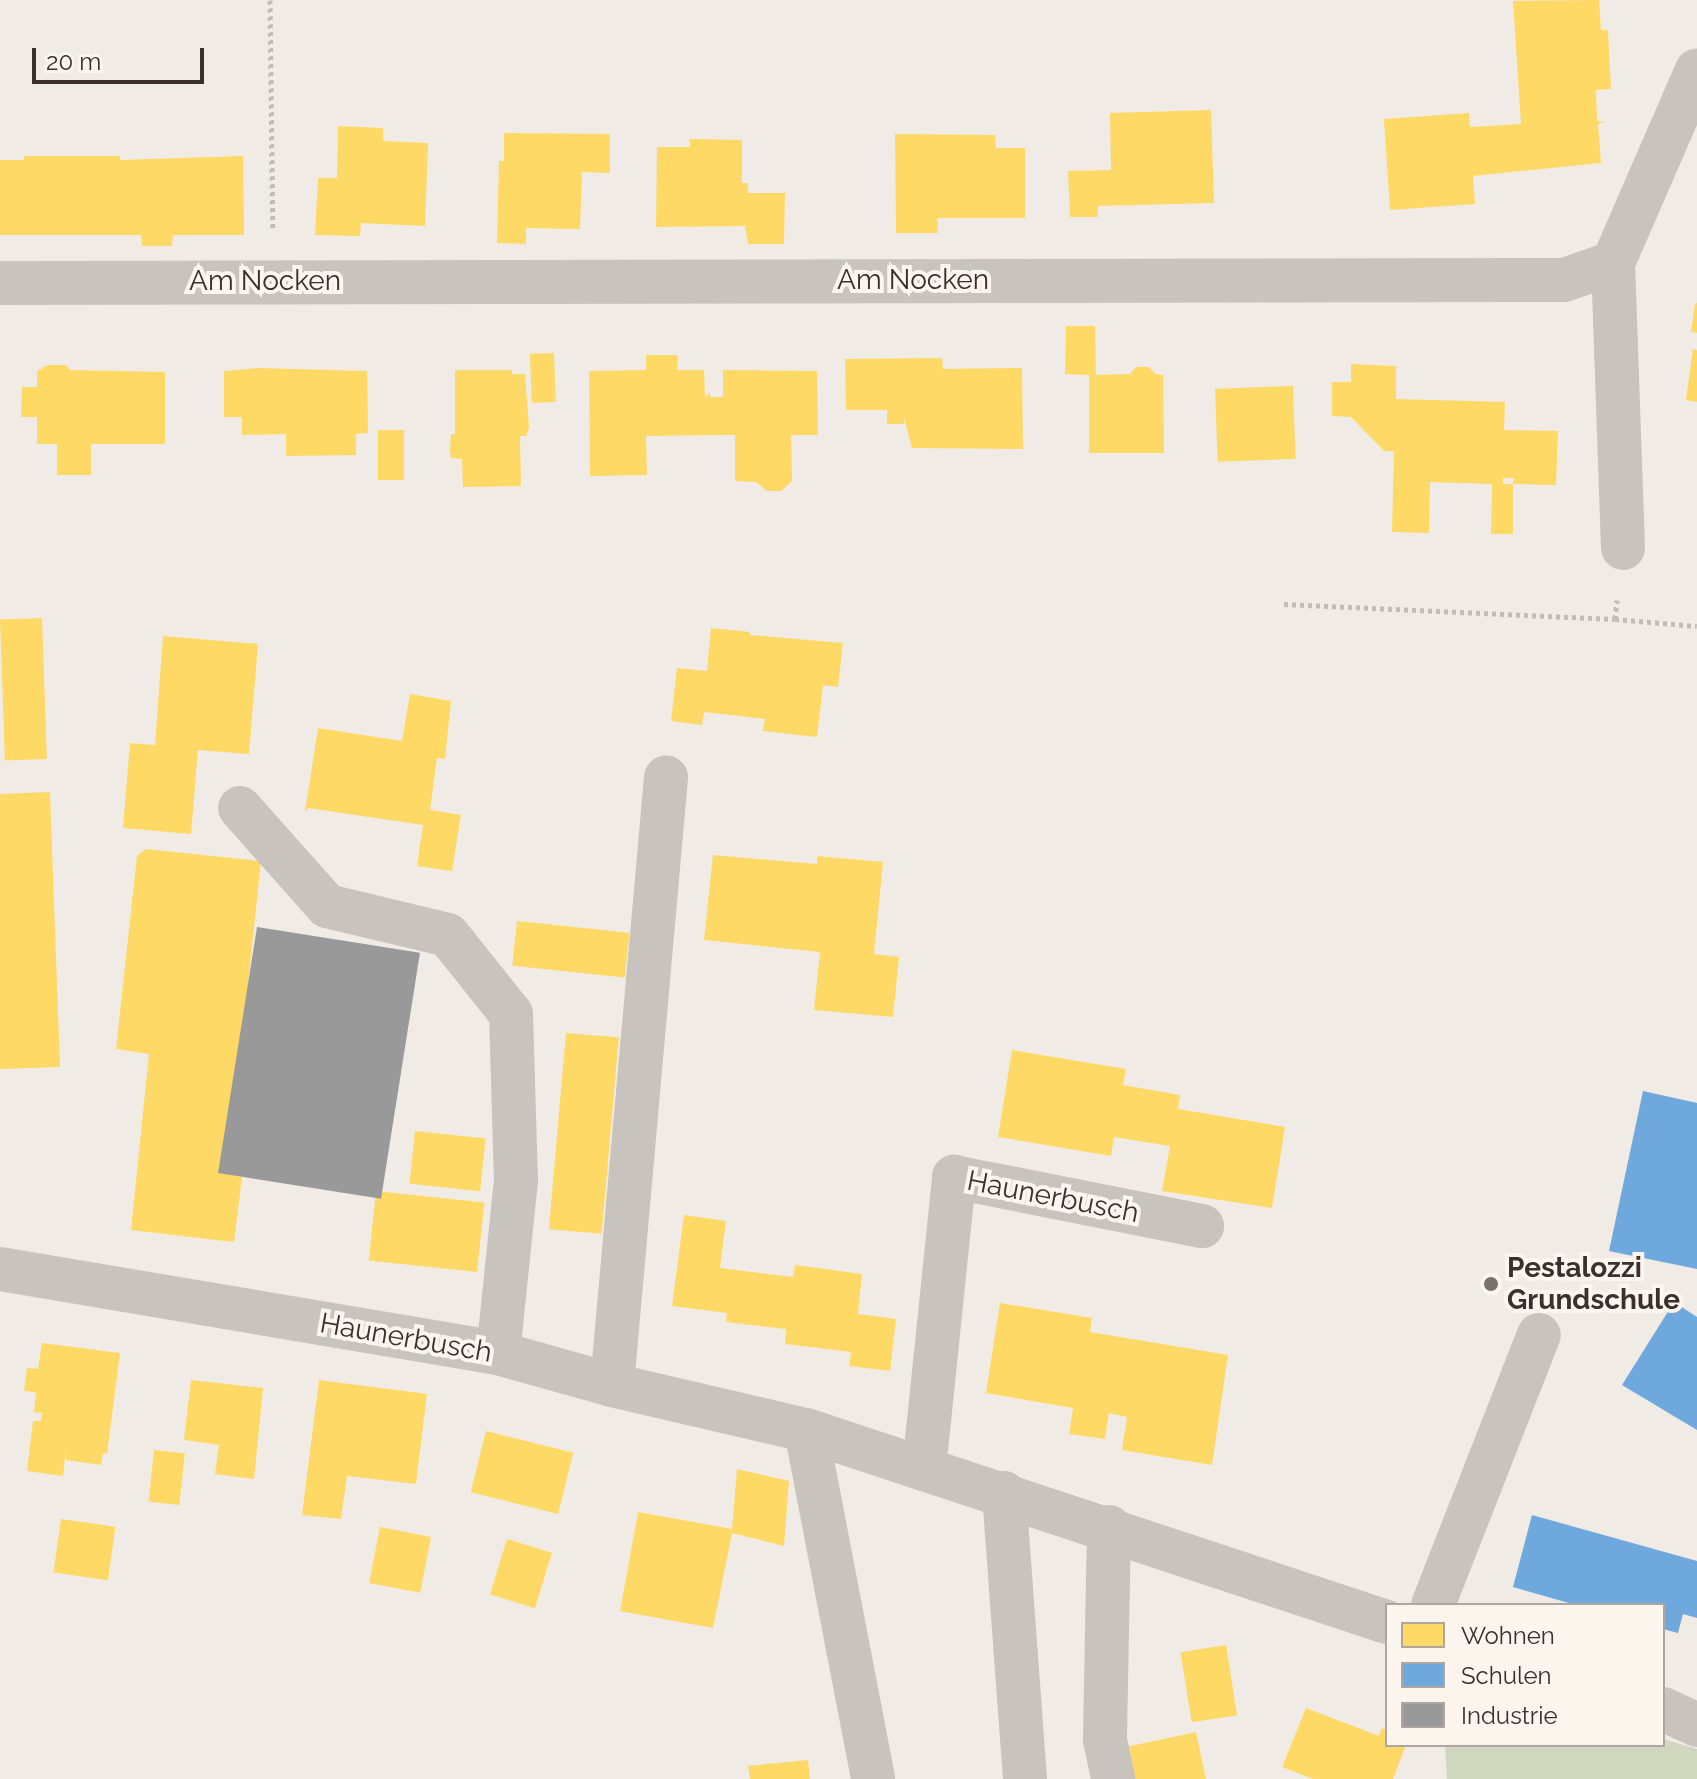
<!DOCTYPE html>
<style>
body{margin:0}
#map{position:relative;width:1697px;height:1779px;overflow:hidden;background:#f0ebe5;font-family:Raleway,sans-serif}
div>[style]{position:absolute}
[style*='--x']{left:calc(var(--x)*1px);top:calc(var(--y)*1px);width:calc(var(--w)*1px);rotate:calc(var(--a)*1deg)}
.green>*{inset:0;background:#d1d6bf}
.homes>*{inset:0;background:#ffd966;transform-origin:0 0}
.schools>*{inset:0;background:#6fa8dc}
.industry>*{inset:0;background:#999;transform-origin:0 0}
.path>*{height:5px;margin-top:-2.5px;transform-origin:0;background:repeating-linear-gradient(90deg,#c2bbb6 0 4px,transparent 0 8px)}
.minor>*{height:44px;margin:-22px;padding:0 22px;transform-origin:22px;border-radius:22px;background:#c9c3be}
.dots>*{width:22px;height:22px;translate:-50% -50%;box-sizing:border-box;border:4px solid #fbf5ee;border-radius:50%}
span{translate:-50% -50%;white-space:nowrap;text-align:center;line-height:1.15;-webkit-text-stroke:8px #fbf5ee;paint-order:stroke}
.street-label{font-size:28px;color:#3b302b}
.poi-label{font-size:28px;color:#3b302b;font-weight:700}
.left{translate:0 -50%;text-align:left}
.legend{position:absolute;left:1385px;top:1603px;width:280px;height:144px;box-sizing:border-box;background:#fbf5ee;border:2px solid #aea6a0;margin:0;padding:10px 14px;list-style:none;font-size:24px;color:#3b302b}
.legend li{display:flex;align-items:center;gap:16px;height:40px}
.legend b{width:40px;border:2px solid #aea6a0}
.scale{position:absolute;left:32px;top:48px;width:172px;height:36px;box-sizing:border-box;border:4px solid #3b302b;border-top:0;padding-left:10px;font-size:24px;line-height:28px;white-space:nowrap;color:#3b302b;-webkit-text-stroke:6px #fbf5ee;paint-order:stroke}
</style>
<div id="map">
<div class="green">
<i style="clip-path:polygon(1663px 1739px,1697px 1749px,1697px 1779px,1447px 1779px,1445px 1745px,1663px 1745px)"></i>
</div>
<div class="homes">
<i style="clip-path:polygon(1599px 0,1601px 30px,1608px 30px,1611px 89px,1596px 90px,1597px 121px,1605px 122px,1598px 124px,1601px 163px,1473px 176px,1475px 204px,1390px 210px,1384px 119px,1469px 113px,1470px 127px,1521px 124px,1513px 1px)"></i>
<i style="clip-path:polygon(1211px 110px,1214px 203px,1098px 206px,1098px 217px,1070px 217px,1068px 171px,1111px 170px,1110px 113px)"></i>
<i style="clip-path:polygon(338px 126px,383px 128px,383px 141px,428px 143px,425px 226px,361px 223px,360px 236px,315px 235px,318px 178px,337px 178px)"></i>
<i style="clip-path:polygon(504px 133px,610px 134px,610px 173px,582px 172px,580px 229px,526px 228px,526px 244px,497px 243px,499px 161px,504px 161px)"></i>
<i style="clip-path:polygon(895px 134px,995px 135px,996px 148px,1025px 148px,1025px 218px,937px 218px,938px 233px,896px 233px)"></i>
<i style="clip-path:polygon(690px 139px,742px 140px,742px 183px,748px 183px,748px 193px,785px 193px,784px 244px,748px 244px,745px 226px,656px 227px,657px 147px,690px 147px)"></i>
<i style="clip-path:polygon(24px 156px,120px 156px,120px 160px,243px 156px,244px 235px,173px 235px,172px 246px,142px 246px,141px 235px,0 235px,0 160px,24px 160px)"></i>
<i style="clip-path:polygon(1695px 303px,1697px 303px,1697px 333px,1691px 332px)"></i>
<i style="clip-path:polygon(1066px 326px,1095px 326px,1096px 375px,1130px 374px,1136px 367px,1149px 367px,1156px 374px,1163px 375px,1164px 453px,1089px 453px,1089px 375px,1065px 374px)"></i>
<i style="clip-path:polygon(1693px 349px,1697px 350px,1697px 402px,1686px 400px)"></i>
<i style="left:554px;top:353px;width:49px;height:24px;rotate:88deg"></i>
<i style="clip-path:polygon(646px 355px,678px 355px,677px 370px,704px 370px,705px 397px,710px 393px,710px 397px,723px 397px,723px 370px,817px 371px,818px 435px,791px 435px,792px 481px,781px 491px,767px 491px,756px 482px,735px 481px,735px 435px,723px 435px,646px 436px,647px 475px,590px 476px,589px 371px,646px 370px)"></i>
<i style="clip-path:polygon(942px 358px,943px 369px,1022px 368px,1023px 449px,912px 448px,904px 418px,904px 424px,887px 424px,887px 410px,846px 410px,845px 359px)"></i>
<i style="clip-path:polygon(1351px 364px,1396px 366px,1396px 399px,1505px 402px,1504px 430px,1558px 431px,1556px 485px,1513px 484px,1514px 478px,1503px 478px,1503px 484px,1513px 484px,1513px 534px,1491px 534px,1492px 484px,1430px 482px,1429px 533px,1392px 532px,1394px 451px,1384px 451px,1351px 417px,1332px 416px,1332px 382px,1351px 382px)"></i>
<i style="clip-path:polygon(48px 365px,66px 365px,70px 370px,165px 372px,165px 444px,91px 444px,91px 475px,57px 475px,57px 444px,37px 444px,37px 417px,21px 417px,22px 387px,37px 387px,37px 371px)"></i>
<i style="clip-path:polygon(258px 368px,367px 371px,368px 433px,356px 434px,356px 455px,286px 456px,286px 434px,242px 435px,242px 417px,224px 417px,224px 371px)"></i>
<i style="clip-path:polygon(455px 370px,512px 370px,512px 374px,525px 374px,529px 428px,526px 436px,520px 436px,521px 486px,463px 487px,462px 459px,451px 458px,450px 451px,451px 434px,455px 434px)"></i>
<i style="left:1293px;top:386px;width:73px;height:78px;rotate:88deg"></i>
<i style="left:378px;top:430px;width:26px;height:50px"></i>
<i style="left:42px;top:618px;width:141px;height:42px;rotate:88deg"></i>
<i style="clip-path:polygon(711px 628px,750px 632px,750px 635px,843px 643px,838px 687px,823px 685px,817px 737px,763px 731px,765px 719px,704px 712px,702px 725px,671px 721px,677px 668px,707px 671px)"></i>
<i style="clip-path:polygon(163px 636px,258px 644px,249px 754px,198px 750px,191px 834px,123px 828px,130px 743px,155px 745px)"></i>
<i style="clip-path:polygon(410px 694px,451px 701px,445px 759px,437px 758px,430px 810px,461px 815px,452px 871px,417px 866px,423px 825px,308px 808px,305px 812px,318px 728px,402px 741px)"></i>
<i style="clip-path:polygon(50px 792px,60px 1067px,0 1069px,0 794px)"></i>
<i style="clip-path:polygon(146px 849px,261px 861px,228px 1174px,242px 1177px,234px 1242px,131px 1230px,149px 1054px,116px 1049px,137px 856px)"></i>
<i style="clip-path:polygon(713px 855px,817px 864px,817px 856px,883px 862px,874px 954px,899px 957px,893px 1017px,814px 1010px,820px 952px,704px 940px)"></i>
<i style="left:517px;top:921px;width:113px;height:45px;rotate:6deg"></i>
<i style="left:566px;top:1033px;width:53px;height:197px;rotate:5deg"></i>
<i style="clip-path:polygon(1012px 1050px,1126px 1069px,1123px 1085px,1180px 1095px,1178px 1109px,1285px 1127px,1272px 1208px,1162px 1191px,1170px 1146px,1114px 1137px,1111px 1156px,998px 1137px)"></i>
<i style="left:415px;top:1131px;width:71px;height:53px;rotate:6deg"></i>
<i style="left:376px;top:1191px;width:109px;height:70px;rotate:6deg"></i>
<i style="clip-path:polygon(684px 1215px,726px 1221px,720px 1268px,793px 1277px,795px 1265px,862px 1274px,858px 1314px,896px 1319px,890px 1371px,849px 1366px,851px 1352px,785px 1344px,786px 1329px,726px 1322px,727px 1313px,672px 1306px)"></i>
<i style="clip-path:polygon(1000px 1303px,1092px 1318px,1090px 1332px,1228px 1355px,1212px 1465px,1122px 1450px,1127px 1417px,1109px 1413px,1105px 1439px,1069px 1434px,1073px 1408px,986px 1393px)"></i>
<i style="clip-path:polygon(42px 1343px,120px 1353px,107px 1454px,103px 1453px,101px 1465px,66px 1460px,66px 1449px,63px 1476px,27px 1471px,33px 1421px,41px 1421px,42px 1413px,34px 1412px,36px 1392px,24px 1391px,27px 1368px,38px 1369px)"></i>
<i style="clip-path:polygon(191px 1380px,263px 1388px,254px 1479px,215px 1474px,219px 1445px,184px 1440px)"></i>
<i style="clip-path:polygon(319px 1380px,427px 1394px,416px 1484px,347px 1476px,341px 1519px,302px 1515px)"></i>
<i style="left:486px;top:1431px;width:90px;height:63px;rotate:14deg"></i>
<i style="left:154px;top:1450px;width:31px;height:52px;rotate:6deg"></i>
<i style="clip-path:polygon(737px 1469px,789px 1481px,784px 1546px,732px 1533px,713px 1628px,620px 1611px,638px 1512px,732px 1529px)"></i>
<i style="left:61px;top:1519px;width:55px;height:54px;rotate:8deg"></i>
<i style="left:380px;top:1527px;width:52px;height:57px;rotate:11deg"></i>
<i style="left:507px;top:1539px;width:47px;height:58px;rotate:17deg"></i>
<i style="left:1226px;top:1645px;width:71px;height:46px;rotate:81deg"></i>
<i style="clip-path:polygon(1306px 1708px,1379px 1736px,1382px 1728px,1387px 1730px,1387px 1745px,1406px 1745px,1393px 1779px,1313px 1779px,1282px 1767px)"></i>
<i style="clip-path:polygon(1196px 1732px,1206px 1779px,1128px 1779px,1121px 1748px)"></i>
<i style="clip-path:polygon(808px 1760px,810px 1779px,750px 1779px,748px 1766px)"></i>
</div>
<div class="schools">
<i style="clip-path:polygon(1643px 1091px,1697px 1103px,1697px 1269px,1609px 1251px)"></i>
<i style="clip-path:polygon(1674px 1302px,1697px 1317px,1697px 1430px,1622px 1385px)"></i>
<i style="clip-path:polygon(1532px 1515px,1697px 1561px,1697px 1618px,1683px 1614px,1678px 1633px,1663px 1629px,1663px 1605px,1576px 1605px,1513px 1587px)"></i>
</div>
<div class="industry">
<i style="left:257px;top:927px;width:165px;height:249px;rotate:9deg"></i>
</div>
<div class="path">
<i style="--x:270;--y:0;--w:231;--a:89.3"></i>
<i style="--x:1284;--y:604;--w:331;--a:2.6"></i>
<i style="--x:1615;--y:619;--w:82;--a:4.9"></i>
<i style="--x:1615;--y:619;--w:19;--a:-84"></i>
</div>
<div class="minor">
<i style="--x:0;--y:283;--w:1564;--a:-0.11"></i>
<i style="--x:1564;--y:280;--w:52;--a:-19.1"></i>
<i style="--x:1623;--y:548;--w:285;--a:-92"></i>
<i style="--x:1613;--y:263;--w:210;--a:-66.5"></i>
<i style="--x:240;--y:808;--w:131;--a:48.4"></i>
<i style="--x:327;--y:906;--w:124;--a:13.5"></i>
<i style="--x:448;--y:935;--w:101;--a:51.4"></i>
<i style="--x:511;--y:1014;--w:166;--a:88.3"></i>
<i style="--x:516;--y:1180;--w:174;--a:95.9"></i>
<i style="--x:0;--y:1269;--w:505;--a:9.57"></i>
<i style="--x:498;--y:1353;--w:118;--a:15.7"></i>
<i style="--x:612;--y:1385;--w:199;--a:13.1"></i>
<i style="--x:806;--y:1430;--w:612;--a:18.29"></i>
<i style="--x:612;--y:1385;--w:610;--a:-84.92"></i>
<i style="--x:806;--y:1430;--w:355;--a:79.1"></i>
<i style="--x:924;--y:1469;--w:294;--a:-84.1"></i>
<i style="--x:954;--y:1177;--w:253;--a:11.2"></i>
<i style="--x:1004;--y:1493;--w:287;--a:85.8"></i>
<i style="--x:1109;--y:1527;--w:213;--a:91.1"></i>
<i style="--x:1105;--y:1740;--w:40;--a:78"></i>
<i style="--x:1433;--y:1605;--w:290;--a:-68.6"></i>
<i style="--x:1663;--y:1709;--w:38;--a:25"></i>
</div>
<div class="dots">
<i style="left:1491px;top:1284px;background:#7a716c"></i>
</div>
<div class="street-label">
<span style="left:913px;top:280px">Am Nocken</span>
<span style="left:265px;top:281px">Am Nocken</span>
<span style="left:1053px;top:1197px;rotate:11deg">Haunerbusch</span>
<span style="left:406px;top:1338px;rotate:10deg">Haunerbusch</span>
</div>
<div class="poi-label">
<span class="left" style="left:1507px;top:1284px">Pestalozzi<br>Grundschule</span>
</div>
<ul class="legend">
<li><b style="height:22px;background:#ffd966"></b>Wohnen</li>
<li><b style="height:22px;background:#6fa8dc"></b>Schulen</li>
<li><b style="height:22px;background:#999"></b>Industrie</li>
</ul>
<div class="scale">20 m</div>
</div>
